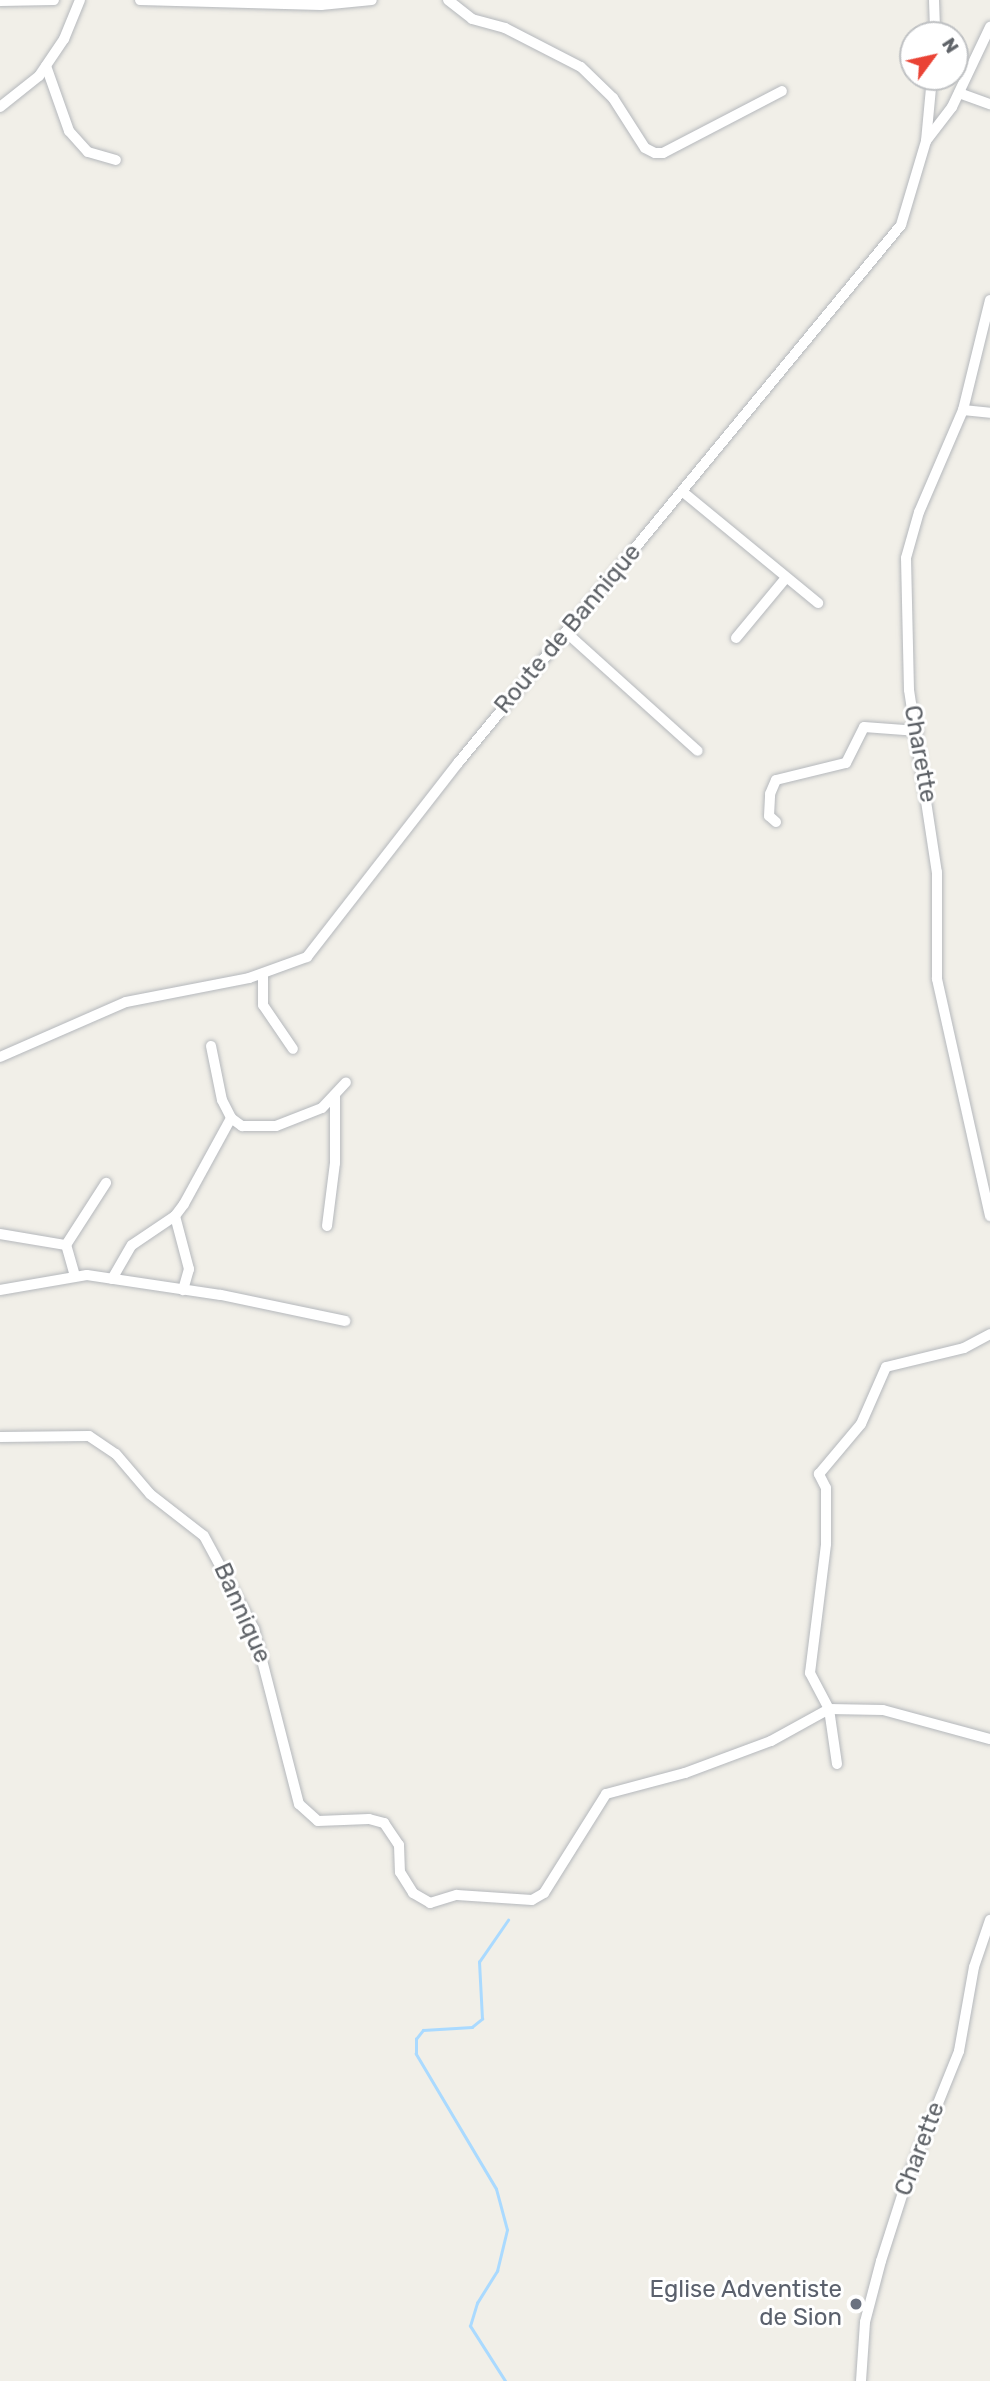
<!DOCTYPE html>
<style>
body{margin:0}
#map{position:relative;width:990px;height:2381px;overflow:hidden;background:#f1efe8;font-family:Rubik,sans-serif}
div>[style]{position:absolute}
[style*='--x']{left:calc(var(--x)*1px);top:calc(var(--y)*1px);width:calc(var(--w)*1px);rotate:calc(var(--a)*1deg)}
.stream>*{height:2.5px;margin:-1.25px;padding:0 1.25px;transform-origin:1.25px;border-radius:1.25px;background:#aadaff}
.roads{filter:drop-shadow(0 0 2px #b5b8bc) drop-shadow(0 0 2px #b5b8bc)}
.minor>*{height:10px;margin:-5px;padding:0 5px;transform-origin:5px;border-radius:5px;background:#fff}
.dots>*{width:19px;height:19px;translate:-50% -50%;box-sizing:border-box;border:4px solid #fff;border-radius:50%}
span{translate:-50% -50%;white-space:nowrap;text-align:center;line-height:1.15;-webkit-text-stroke:6px #fff;paint-order:stroke}
.street-label{font-size:24px;color:#5f6368}
.worship-label{font-size:24px;color:#5b616d}
.right{translate:-100% -50%;text-align:right}
.north{position:absolute;left:899px;top:21px;width:70px;height:70px;box-sizing:border-box;background:#fff;border:2px solid #bfc1c3;border-radius:50%;rotate:57deg;font-size:19px;font-weight:700;line-height:28px;text-align:center;color:#5f6368}
.north::after{content:'';display:block;margin:auto;width:24px;height:32px;background:#ea4335;clip-path:polygon(50% 0,100% 100%,50% 72%,0 100%)}
</style>
<div id="map">
<div class="stream">
<i style="--x:505;--y:2381;--w:65;--a:-122.5"></i>
<i style="--x:470;--y:2326;--w:24;--a:-73"></i>
<i style="--x:477;--y:2303;--w:38;--a:-58"></i>
<i style="--x:497;--y:2271;--w:42;--a:-76.3"></i>
<i style="--x:507;--y:2230;--w:42;--a:-105"></i>
<i style="--x:496;--y:2189;--w:157;--a:-120.7"></i>
<i style="--x:416;--y:2054;--w:15;--a:-90"></i>
<i style="--x:416;--y:2039;--w:11;--a:-52"></i>
<i style="--x:423;--y:2030;--w:49;--a:-3.5"></i>
<i style="--x:472;--y:2027;--w:13;--a:-39"></i>
<i style="--x:482;--y:2019;--w:57;--a:-93"></i>
<i style="--x:479;--y:1962;--w:51;--a:-55.4"></i>
</div>
<div class="roads">
<div class="minor">
<i style="--x:140;--y:0;--w:181;--a:1.6"></i>
<i style="--x:321;--y:5;--w:51;--a:-5.6"></i>
<i style="--x:448;--y:0;--w:31;--a:38"></i>
<i style="--x:472;--y:19;--w:34;--a:15"></i>
<i style="--x:505;--y:28;--w:85;--a:27.2"></i>
<i style="--x:581;--y:67;--w:45;--a:44.1"></i>
<i style="--x:613;--y:98;--w:59;--a:57.4"></i>
<i style="--x:645;--y:148;--w:11;--a:27"></i>
<i style="--x:655;--y:153;--w:8;--a:0"></i>
<i style="--x:663;--y:153;--w:134;--a:-27.5"></i>
<i style="--x:934;--y:0;--w:35;--a:88"></i>
<i style="--x:0;--y:1;--w:54;--a:-1.1"></i>
<i style="--x:46;--y:66;--w:69;--a:70.5"></i>
<i style="--x:69;--y:131;--w:28;--a:48"></i>
<i style="--x:88;--y:152;--w:29;--a:16"></i>
<i style="--x:959;--y:93;--w:33;--a:20"></i>
<i style="--x:0;--y:107;--w:50;--a:-38.5"></i>
<i style="--x:39;--y:76;--w:45;--a:-56"></i>
<i style="--x:64;--y:39;--w:42;--a:-67.7"></i>
<i style="--x:926;--y:141;--w:64;--a:-84.6"></i>
<i style="--x:990;--y:300;--w:113;--a:103.8"></i>
<i style="--x:963;--y:410;--w:111;--a:113.3"></i>
<i style="--x:919;--y:512;--w:48;--a:105.8"></i>
<i style="--x:906;--y:558;--w:132;--a:88.7"></i>
<i style="--x:909;--y:690;--w:184;--a:81.3"></i>
<i style="--x:937;--y:872;--w:107;--a:90"></i>
<i style="--x:937;--y:979;--w:243;--a:77.4"></i>
<i style="--x:963;--y:410;--w:27;--a:6"></i>
<i style="--x:683;--y:492;--w:175;--a:39.4"></i>
<i style="--x:569;--y:635;--w:173;--a:42"></i>
<i style="--x:736;--y:638;--w:77;--a:-50.3"></i>
<i style="--x:776;--y:822;--w:9;--a:-139"></i>
<i style="--x:769;--y:816;--w:22;--a:-87"></i>
<i style="--x:770;--y:794;--w:15;--a:-67"></i>
<i style="--x:776;--y:780;--w:72;--a:-13.7"></i>
<i style="--x:846;--y:763;--w:40;--a:-63.4"></i>
<i style="--x:864;--y:727;--w:54;--a:4.2"></i>
<i style="--x:263;--y:974;--w:31;--a:90"></i>
<i style="--x:263;--y:1005;--w:53;--a:55.7"></i>
<i style="--x:211;--y:1046;--w:55;--a:78.5"></i>
<i style="--x:222;--y:1100;--w:20;--a:63"></i>
<i style="--x:231;--y:1118;--w:14;--a:36"></i>
<i style="--x:242;--y:1126;--w:34;--a:0"></i>
<i style="--x:276;--y:1126;--w:49;--a:-21.4"></i>
<i style="--x:322;--y:1108;--w:35;--a:-47"></i>
<i style="--x:0;--y:1057;--w:137;--a:-23.6"></i>
<i style="--x:126;--y:1002;--w:125;--a:-11"></i>
<i style="--x:249;--y:978;--w:62;--a:-19.9"></i>
<i style="--x:307;--y:957;--w:246;--a:-52.1"></i>
<i style="--x:458;--y:763;--w:697;--a:-50.53"></i>
<i style="--x:901;--y:225;--w:88;--a:-73.4"></i>
<i style="--x:926;--y:141;--w:43;--a:-52.6"></i>
<i style="--x:952;--y:107;--w:89;--a:-64.6"></i>
<i style="--x:175;--y:1216;--w:55;--a:75.2"></i>
<i style="--x:189;--y:1269;--w:22;--a:106"></i>
<i style="--x:327;--y:1226;--w:64;--a:-82.8"></i>
<i style="--x:335;--y:1163;--w:67;--a:-90"></i>
<i style="--x:0;--y:1234;--w:67;--a:9.5"></i>
<i style="--x:75;--y:1276;--w:32;--a:-106"></i>
<i style="--x:66;--y:1245;--w:74;--a:-57.2"></i>
<i style="--x:112;--y:1279;--w:39;--a:-60"></i>
<i style="--x:132;--y:1245;--w:52;--a:-34"></i>
<i style="--x:175;--y:1216;--w:15;--a:-53"></i>
<i style="--x:184;--y:1204;--w:98;--a:-61.3"></i>
<i style="--x:0;--y:1290;--w:88;--a:-9.8"></i>
<i style="--x:87;--y:1275;--w:135;--a:8.5"></i>
<i style="--x:221;--y:1295;--w:127;--a:11.8"></i>
<i style="--x:0;--y:1437;--w:89;--a:-0.6"></i>
<i style="--x:89;--y:1436;--w:32;--a:34"></i>
<i style="--x:116;--y:1454;--w:52;--a:49.6"></i>
<i style="--x:150;--y:1494;--w:68;--a:37.9"></i>
<i style="--x:204;--y:1536;--w:106;--a:61.7"></i>
<i style="--x:254;--y:1629;--w:181;--a:75.6"></i>
<i style="--x:299;--y:1804;--w:25;--a:42"></i>
<i style="--x:318;--y:1821;--w:51;--a:-2.2"></i>
<i style="--x:369;--y:1819;--w:16;--a:15"></i>
<i style="--x:384;--y:1823;--w:27;--a:56"></i>
<i style="--x:399;--y:1845;--w:27;--a:88"></i>
<i style="--x:400;--y:1872;--w:25;--a:58"></i>
<i style="--x:413;--y:1893;--w:20;--a:30"></i>
<i style="--x:430;--y:1903;--w:28;--a:-17"></i>
<i style="--x:457;--y:1895;--w:75;--a:3.8"></i>
<i style="--x:532;--y:1900;--w:14;--a:-30"></i>
<i style="--x:544;--y:1893;--w:117;--a:-57.9"></i>
<i style="--x:606;--y:1794;--w:82;--a:-14.9"></i>
<i style="--x:685;--y:1773;--w:92;--a:-20.4"></i>
<i style="--x:771;--y:1741;--w:66;--a:-28.9"></i>
<i style="--x:829;--y:1709;--w:54;--a:1.1"></i>
<i style="--x:883;--y:1710;--w:111;--a:15.2"></i>
<i style="--x:837;--y:1764;--w:56;--a:-98.3"></i>
<i style="--x:829;--y:1709;--w:41;--a:-117.8"></i>
<i style="--x:810;--y:1673;--w:130;--a:-82.9"></i>
<i style="--x:826;--y:1544;--w:56;--a:-90"></i>
<i style="--x:826;--y:1488;--w:16;--a:-117"></i>
<i style="--x:819;--y:1474;--w:65;--a:-50"></i>
<i style="--x:861;--y:1424;--w:62;--a:-66.3"></i>
<i style="--x:886;--y:1367;--w:80;--a:-13.7"></i>
<i style="--x:964;--y:1348;--w:30;--a:-28"></i>
<i style="--x:861;--y:2381;--w:59;--a:-86.1"></i>
<i style="--x:865;--y:2322;--w:63;--a:-75.3"></i>
<i style="--x:881;--y:2261;--w:85;--a:-72.2"></i>
<i style="--x:907;--y:2180;--w:139;--a:-68"></i>
<i style="--x:959;--y:2051;--w:85;--a:-79.9"></i>
<i style="--x:974;--y:1967;--w:50;--a:-71.2"></i>
</div>
</div>
<div class="dots">
<i style="left:856px;top:2304px;background:#6b7280"></i>
</div>
<div class="street-label">
<span style="left:568px;top:629px;rotate:-50deg">Route de Bannique</span>
<span style="left:920px;top:754px;rotate:80deg">Charette</span>
<span style="left:242px;top:1613px;rotate:66deg">Bannique</span>
<span style="left:920px;top:2149px;rotate:-69deg">Charette</span>
</div>
<div class="worship-label">
<span class="right" style="left:842px;top:2304px">Eglise Adventiste<br>de Sion</span>
</div>
<div class="north">N</div>
</div>
